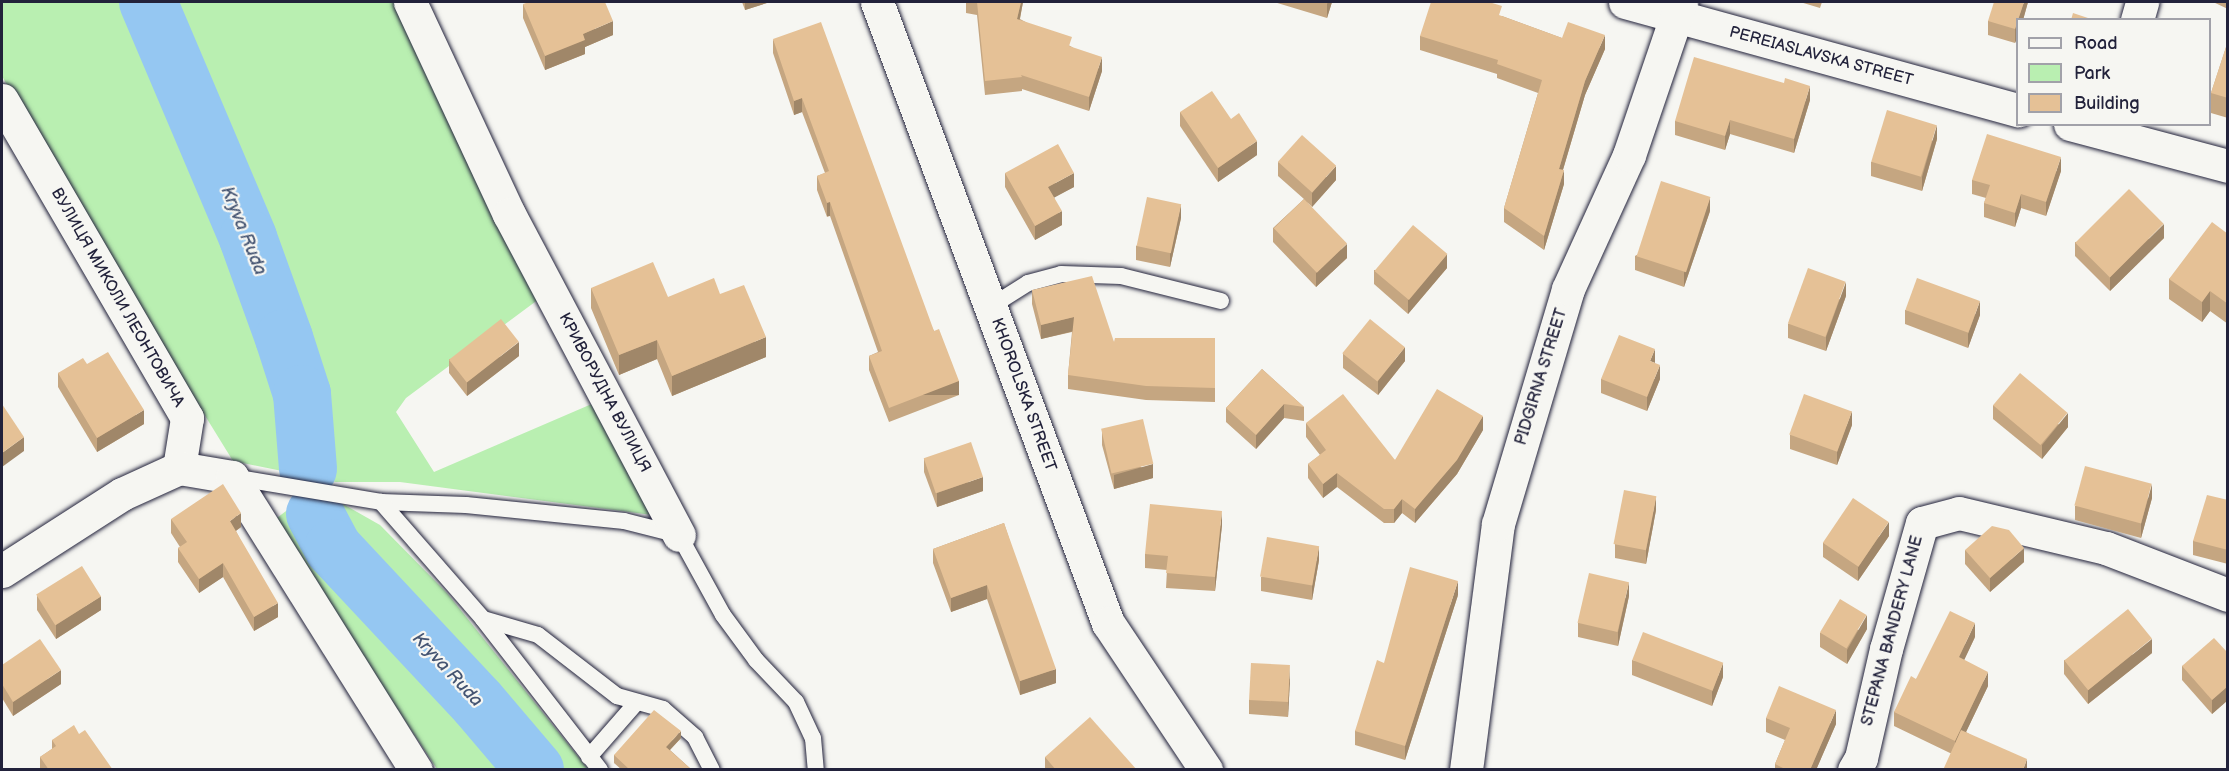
<!DOCTYPE html>
<meta charset="utf-8">
<style>
body{margin:0}
#map{position:relative;width:2229px;height:771px;overflow:hidden;background:#f6f6f2;font-family:"Balsamiq Sans",sans-serif}
div>[style]{position:absolute}
[style*='--x']{left:calc(var(--x)*1px);top:calc(var(--y)*1px);width:calc(var(--w)*1px);rotate:calc(var(--a)*1deg)}
.green>*{inset:0;background:#b9efb1}
.river>*{height:58px;margin:-29px;padding:0 29px;transform-origin:29px;border-radius:29px;background:#95c7f2}
.roads{filter:drop-shadow(0 0 2px #22223b) drop-shadow(0 0 2px #22223b)}
.lane>*{height:16px;margin:-8px;padding:0 8px;transform-origin:8px;border-radius:8px;background:#f6f6f2}
.street>*{height:33px;margin:-16.5px;padding:0 16.5px;transform-origin:16.5px;border-radius:16.5px;background:#f6f6f2}
.secondary>*{height:33px;margin:-16.5px;padding:0 16.5px;transform-origin:16.5px;border-radius:16.5px;background:#f6f6f2}
.wall>*{inset:0;background:#c5a681}
.shaded-wall>*{inset:0;background:#a08769;transform-origin:0 0}
.building>*{inset:0;background:#e5c196;transform-origin:0 0}
span{translate:-50% -50%;white-space:nowrap;text-align:center;line-height:1.15;-webkit-text-stroke:4.5px #f6f6f2;paint-order:stroke}
.street-label{font-size:16px;color:#22223b}
.water-label{font-size:18px;color:#445472;font-style:italic}
.frame{position:absolute;inset:0;border:3px solid #22223b;pointer-events:none}
.legend{position:absolute;left:2016px;top:18px;width:195px;height:108px;box-sizing:border-box;background:#f6f6f2;border:2px solid #a1a1a9;margin:0;padding:8px 10px;list-style:none;font-size:18px;color:#22223b}
.legend li{display:flex;align-items:center;gap:12px;height:30px}
.legend b{width:30px;border:2px solid #a1a1a9}
</style>
<div id="map">
<div class="green">
<i style="clip-path:polygon(2px 2px,402px 2px,539px 299px,406px 398px,396px 412px,434px 472px,594px 403px,652px 515px,400px 482px,336px 482px,233px 461px,56px 174px,2px 76px)"></i>
<i style="clip-path:polygon(343px 504px,380px 525px,447px 593px,588px 769px,437px 769px,273px 521px,290px 508px)"></i>
</div>
<div class="river">
<i style="--x:148;--y:2;--w:256;--a:67"></i>
<i style="--x:248;--y:238;--w:106;--a:70.2"></i>
<i style="--x:284;--y:338;--w:59;--a:72.2"></i>
<i style="--x:302;--y:394;--w:75;--a:85.4"></i>
<i style="--x:315;--y:514;--w:38;--a:62"></i>
<i style="--x:333;--y:548;--w:212;--a:46.9"></i>
<i style="--x:478;--y:703;--w:88;--a:49.6"></i>
</div>
<div class="roads">
<div class="lane">
<i style="--x:990;--y:307;--w:45;--a:-32.3"></i>
<i style="--x:1028;--y:283;--w:34;--a:-15"></i>
<i style="--x:1061;--y:274;--w:60;--a:1.9"></i>
<i style="--x:1121;--y:276;--w:103;--a:14"></i>
<i style="--x:232;--y:477;--w:151;--a:9.5"></i>
<i style="--x:381;--y:502;--w:85;--a:2"></i>
<i style="--x:466;--y:505;--w:159;--a:5.8"></i>
<i style="--x:624;--y:521;--w:57;--a:14.3"></i>
<i style="--x:679;--y:535;--w:91;--a:61.2"></i>
<i style="--x:723;--y:615;--w:56;--a:53.7"></i>
<i style="--x:756;--y:660;--w:58;--a:46.4"></i>
<i style="--x:796;--y:702;--w:40;--a:65"></i>
<i style="--x:813;--y:738;--w:32;--a:85"></i>
<i style="--x:381;--y:502;--w:155;--a:48.9"></i>
<i style="--x:483;--y:619;--w:191;--a:52.2"></i>
<i style="--x:483;--y:619;--w:57;--a:16.2"></i>
<i style="--x:538;--y:635;--w:100;--a:37.7"></i>
<i style="--x:617;--y:696;--w:48;--a:15.8"></i>
<i style="--x:663;--y:709;--w:43;--a:41.2"></i>
<i style="--x:695;--y:737;--w:37;--a:63"></i>
<i style="--x:589;--y:757;--w:73;--a:-48.9"></i>
</div>
<div class="street">
<i style="--x:410;--y:2;--w:234;--a:65"></i>
<i style="--x:509;--y:214;--w:363;--a:62.1"></i>
<i style="--x:1625;--y:2;--w:408;--a:15.4"></i>
<i style="--x:2137;--y:20;--w:19;--a:-74"></i>
<i style="--x:2;--y:100;--w:368;--a:59.8"></i>
<i style="--x:187;--y:418;--w:51;--a:99.1"></i>
<i style="--x:2070;--y:124;--w:163;--a:14.9"></i>
<i style="--x:179;--y:468;--w:54;--a:9.6"></i>
<i style="--x:232;--y:477;--w:346;--a:57.9"></i>
<i style="--x:2;--y:571;--w:143;--a:-32.7"></i>
<i style="--x:122;--y:494;--w:63;--a:-24.5"></i>
<i style="--x:1466;--y:770;--w:248;--a:-82.6"></i>
<i style="--x:1498;--y:524;--w:245;--a:-73.4"></i>
<i style="--x:1568;--y:289;--w:147;--a:-65.5"></i>
<i style="--x:1629;--y:155;--w:162;--a:-71.2"></i>
<i style="--x:1854;--y:770;--w:14;--a:-60"></i>
<i style="--x:1861;--y:758;--w:112;--a:-77.1"></i>
<i style="--x:1886;--y:649;--w:131;--a:-74.1"></i>
<i style="--x:1922;--y:523;--w:38;--a:-15"></i>
<i style="--x:1959;--y:513;--w:151;--a:13.4"></i>
<i style="--x:2106;--y:548;--w:131;--a:21.1"></i>
</div>
<div class="secondary">
<i style="--x:877;--y:2;--w:663;--a:69.6"></i>
<i style="--x:1108;--y:623;--w:177;--a:56.3"></i>
</div>
</div>
<div class="wall">
<i style="clip-path:polygon(742px 2px,770px 2px,745px 10px)"></i>
<i style="clip-path:polygon(966px 2px,1023px 2px,1020px 19px,1072px 47px,1102px 71px,1089px 111px,1022px 89px,1022px 91px,985px 95px,977px 15px,966px 13px)"></i>
<i style="clip-path:polygon(1274px 2px,1332px 2px,1327px 18px)"></i>
<i style="clip-path:polygon(1800px 2px,1822px 2px,1820px 8px)"></i>
<i style="clip-path:polygon(2028px 2px,2023px 20px,2018px 20px,2018px 36px,2015px 43px,1988px 35px,1988px 21px)"></i>
<i style="clip-path:polygon(2213px 2px,2228px 2px,2228px 9px)"></i>
<i style="clip-path:polygon(523px 4px,613px 35px,585px 47px,585px 54px,545px 70px,523px 18px)"></i>
<i style="clip-path:polygon(1502px 16px,1562px 38px,1605px 49px,1585px 95px,1563px 170px,1564px 184px,1544px 250px,1504px 222px,1504px 208px,1538px 93px,1497px 78px,1497px 74px,1420px 50px,1420px 36px)"></i>
<i style="clip-path:polygon(773px 39px,934px 331px,959px 395px,889px 422px,869px 370px,869px 356px,878px 352px,830px 216px,827px 217px,817px 190px,817px 176px,825px 173px,802px 112px,794px 115px,773px 53px)"></i>
<i style="clip-path:polygon(2228px 41px,2228px 118px,2211px 113px,2211px 93px)"></i>
<i style="clip-path:polygon(1810px 100px,1794px 153px,1730px 134px,1725px 150px,1675px 135px,1675px 121px)"></i>
<i style="clip-path:polygon(1180px 112px,1231px 119px,1257px 155px,1218px 182px,1180px 126px)"></i>
<i style="clip-path:polygon(1937px 139px,1922px 191px,1871px 176px,1871px 162px)"></i>
<i style="clip-path:polygon(1278px 162px,1336px 180px,1312px 207px,1307px 202px,1347px 258px,1316px 287px,1273px 242px,1273px 228px,1304px 199px,1278px 176px)"></i>
<i style="clip-path:polygon(2061px 171px,2046px 216px,2021px 208px,2015px 227px,1984px 217px,1984px 203px,1986px 198px,1972px 194px,1972px 180px)"></i>
<i style="clip-path:polygon(1005px 173px,1074px 187px,1054px 197px,1062px 225px,1035px 240px,1005px 187px)"></i>
<i style="clip-path:polygon(1710px 211px,1684px 287px,1635px 270px,1635px 256px)"></i>
<i style="clip-path:polygon(1181px 218px,1170px 267px,1136px 260px,1136px 246px)"></i>
<i style="clip-path:polygon(2228px 234px,2228px 324px,2210px 311px,2202px 322px,2169px 299px,2169px 279px)"></i>
<i style="clip-path:polygon(2164px 238px,2110px 291px,2075px 256px,2075px 242px)"></i>
<i style="clip-path:polygon(1447px 268px,1408px 314px,1374px 284px,1374px 270px)"></i>
<i style="clip-path:polygon(591px 288px,668px 297px,720px 294px,766px 357px,672px 396px,657px 359px,619px 375px,591px 308px)"></i>
<i style="clip-path:polygon(1032px 290px,1114px 342px,1215px 338px,1215px 402px,1146px 400px,1068px 389px,1068px 375px,1072px 332px,1041px 339px,1032px 304px)"></i>
<i style="clip-path:polygon(1846px 296px,1826px 351px,1788px 338px,1788px 324px)"></i>
<i style="clip-path:polygon(1905px 310px,1980px 315px,1968px 348px,1905px 324px)"></i>
<i style="clip-path:polygon(1343px 354px,1405px 361px,1378px 395px,1343px 368px)"></i>
<i style="clip-path:polygon(519px 356px,467px 396px,449px 373px,449px 359px)"></i>
<i style="clip-path:polygon(87px 364px,144px 424px,97px 452px,58px 387px,58px 373px)"></i>
<i style="clip-path:polygon(1262px 369px,1304px 407px,1304px 421px,1284px 418px,1256px 449px,1226px 422px,1226px 408px)"></i>
<i style="clip-path:polygon(1601px 379px,1660px 379px,1647px 411px,1601px 393px)"></i>
<i style="clip-path:polygon(1993px 405px,2068px 427px,2042px 459px,1993px 419px)"></i>
<i style="clip-path:polygon(1306px 423px,1395px 460px,1483px 430px,1457px 474px,1415px 523px,1402px 513px,1394px 523px,1384px 523px,1337px 487px,1323px 498px,1308px 478px,1308px 464px,1320px 455px,1306px 437px)"></i>
<i style="clip-path:polygon(1852px 425px,1837px 465px,1790px 449px,1790px 435px)"></i>
<i style="clip-path:polygon(1102px 431px,1153px 478px,1114px 489px,1102px 445px)"></i>
<i style="clip-path:polygon(924px 458px,983px 491px,937px 507px,924px 472px)"></i>
<i style="clip-path:polygon(2152px 498px,2141px 538px,2075px 520px,2075px 506px)"></i>
<i style="clip-path:polygon(2228px 500px,2228px 564px,2193px 555px,2193px 541px)"></i>
<i style="clip-path:polygon(1656px 510px,1646px 564px,1615px 558px,1615px 544px)"></i>
<i style="clip-path:polygon(171px 519px,241px 527px,236px 531px,278px 617px,254px 631px,223px 577px,199px 593px,178px 562px,178px 548px,180px 547px,171px 533px)"></i>
<i style="clip-path:polygon(1004px 523px,1056px 683px,1020px 695px,987px 599px,951px 612px,933px 563px,933px 549px)"></i>
<i style="clip-path:polygon(1222px 525px,1215px 591px,1166px 588px,1167px 570px,1145px 568px,1145px 554px)"></i>
<i style="clip-path:polygon(1889px 536px,1858px 581px,1823px 557px,1823px 543px)"></i>
<i style="clip-path:polygon(1965px 550px,2024px 562px,1990px 592px,1965px 564px)"></i>
<i style="clip-path:polygon(1319px 560px,1312px 600px,1261px 591px,1261px 577px)"></i>
<i style="clip-path:polygon(1458px 595px,1405px 760px,1355px 745px,1355px 731px)"></i>
<i style="clip-path:polygon(37px 596px,101px 610px,56px 639px,37px 610px)"></i>
<i style="clip-path:polygon(1629px 596px,1618px 646px,1578px 637px,1578px 623px)"></i>
<i style="clip-path:polygon(1867px 629px,1847px 664px,1820px 647px,1820px 633px)"></i>
<i style="clip-path:polygon(1975px 637px,1964px 660px,1988px 686px,1966px 732px,2027px 770px,1950px 753px,1894px 726px,1894px 712px,1916px 679px)"></i>
<i style="clip-path:polygon(2152px 653px,2088px 704px,2064px 674px,2064px 660px)"></i>
<i style="clip-path:polygon(2228px 653px,2228px 700px,2212px 714px,2182px 680px,2182px 666px)"></i>
<i style="clip-path:polygon(1632px 660px,1723px 677px,1712px 706px,1632px 675px)"></i>
<i style="clip-path:polygon(2px 665px,61px 684px,13px 716px,2px 698px)"></i>
<i style="clip-path:polygon(1290px 679px,1288px 717px,1249px 714px,1249px 700px)"></i>
<i style="clip-path:polygon(1766px 718px,1836px 724px,1816px 770px,1775px 770px,1775px 764px,1785px 740px,1766px 732px)"></i>
<i style="clip-path:polygon(79px 734px,113px 770px,40px 770px,40px 757px,52px 749px,52px 740px)"></i>
<i style="clip-path:polygon(681px 738px,670px 750px,692px 770px,622px 770px,614px 763px,614px 755px)"></i>
<i style="clip-path:polygon(1045px 757px,1137px 770px,1045px 770px)"></i>
</div>
<div class="shaded-wall">
<i style="clip-path:polygon(745px 2px,770px 2px,745px 10px)"></i>
<i style="clip-path:polygon(1021px 2px,1023px 2px,1017px 33px,1017px 19px)"></i>
<i style="clip-path:polygon(1328px 2px,1332px 2px,1327px 18px,1327px 4px)"></i>
<i style="clip-path:polygon(2024px 2px,2028px 2px,2023px 20px,2018px 20px)"></i>
<i style="clip-path:polygon(613px 21px,613px 35px,585px 47px,585px 54px,545px 70px,545px 56px,583px 34px)"></i>
<i style="clip-path:polygon(2018px 22px,2018px 36px,2015px 43px,2015px 29px)"></i>
<i style="clip-path:polygon(1605px 35px,1605px 49px,1585px 95px,1559px 183px,1559px 169px,1585px 81px)"></i>
<i style="clip-path:polygon(1102px 57px,1102px 71px,1089px 111px,1089px 97px)"></i>
<i style="clip-path:polygon(1810px 86px,1810px 100px,1794px 153px,1794px 139px)"></i>
<i style="clip-path:polygon(802px 98px,802px 112px,794px 115px,794px 101px)"></i>
<i style="clip-path:polygon(1730px 120px,1730px 134px,1725px 150px,1725px 136px)"></i>
<i style="clip-path:polygon(1937px 125px,1937px 139px,1922px 191px,1922px 177px)"></i>
<i style="clip-path:polygon(1257px 141px,1257px 155px,1218px 182px,1218px 168px)"></i>
<i style="clip-path:polygon(2061px 157px,2061px 171px,2046px 216px,2046px 202px)"></i>
<i style="clip-path:polygon(1336px 166px,1336px 180px,1312px 207px,1312px 193px)"></i>
<i style="clip-path:polygon(1564px 170px,1564px 184px,1544px 250px,1544px 236px)"></i>
<i style="clip-path:polygon(1074px 173px,1074px 187px,1048px 201px,1048px 187px)"></i>
<i style="clip-path:polygon(2021px 194px,2021px 208px,2015px 227px,2015px 213px)"></i>
<i style="clip-path:polygon(1710px 197px,1710px 211px,1684px 287px,1684px 273px)"></i>
<i style="left:830px;top:202px;width:14px;height:3px;rotate:90deg"></i>
<i style="clip-path:polygon(1181px 204px,1181px 218px,1170px 267px,1170px 253px)"></i>
<i style="clip-path:polygon(1062px 211px,1062px 225px,1035px 240px,1035px 226px)"></i>
<i style="clip-path:polygon(2164px 224px,2164px 238px,2110px 291px,2110px 277px)"></i>
<i style="clip-path:polygon(1347px 244px,1347px 258px,1316px 287px,1316px 273px)"></i>
<i style="clip-path:polygon(1447px 254px,1447px 268px,1408px 314px,1408px 300px)"></i>
<i style="clip-path:polygon(1846px 282px,1846px 296px,1826px 351px,1826px 337px)"></i>
<i style="clip-path:polygon(2210px 291px,2210px 311px,2202px 322px,2202px 302px)"></i>
<i style="clip-path:polygon(1980px 301px,1980px 315px,1968px 348px,1968px 334px)"></i>
<i style="clip-path:polygon(1074px 317px,1074px 331px,1041px 339px,1041px 325px)"></i>
<i style="clip-path:polygon(766px 337px,766px 357px,672px 396px,672px 376px)"></i>
<i style="clip-path:polygon(657px 340px,657px 359px,619px 375px,619px 355px)"></i>
<i style="clip-path:polygon(519px 342px,519px 356px,467px 396px,467px 382px)"></i>
<i style="clip-path:polygon(1405px 347px,1405px 361px,1378px 395px,1378px 381px)"></i>
<i style="clip-path:polygon(1655px 349px,1655px 363px,1650px 361px)"></i>
<i style="clip-path:polygon(1660px 365px,1660px 379px,1647px 411px,1647px 397px)"></i>
<i style="left:959px;top:381px;width:14px;height:75px;rotate:90deg"></i>
<i style="clip-path:polygon(1284px 404px,1284px 418px,1256px 449px,1256px 435px)"></i>
<i style="clip-path:polygon(144px 410px,144px 424px,97px 452px,97px 438px)"></i>
<i style="clip-path:polygon(1852px 411px,1852px 425px,1837px 465px,1837px 451px)"></i>
<i style="clip-path:polygon(2068px 413px,2068px 427px,2042px 459px,2042px 445px)"></i>
<i style="clip-path:polygon(1483px 416px,1483px 430px,1457px 474px,1415px 523px,1415px 509px)"></i>
<i style="clip-path:polygon(24px 437px,24px 451px,2px 467px,2px 453px)"></i>
<i style="clip-path:polygon(1153px 464px,1153px 478px,1114px 489px,1114px 475px)"></i>
<i style="clip-path:polygon(1337px 473px,1337px 487px,1323px 498px,1323px 484px)"></i>
<i style="clip-path:polygon(983px 477px,983px 491px,937px 507px,937px 493px)"></i>
<i style="clip-path:polygon(2152px 484px,2152px 498px,2141px 538px,2141px 524px)"></i>
<i style="clip-path:polygon(1656px 496px,1656px 510px,1646px 564px,1646px 550px)"></i>
<i style="clip-path:polygon(1402px 499px,1402px 513px,1394px 523px,1394px 509px)"></i>
<i style="clip-path:polygon(1222px 511px,1222px 525px,1215px 591px,1215px 577px)"></i>
<i style="clip-path:polygon(241px 513px,241px 527px,230px 535px,230px 521px)"></i>
<i style="clip-path:polygon(1889px 522px,1889px 536px,1858px 581px,1858px 567px)"></i>
<i style="clip-path:polygon(1319px 546px,1319px 560px,1312px 600px,1312px 586px)"></i>
<i style="clip-path:polygon(2024px 548px,2024px 562px,1990px 592px,1990px 578px)"></i>
<i style="clip-path:polygon(223px 563px,223px 577px,199px 593px,199px 579px)"></i>
<i style="clip-path:polygon(1458px 581px,1458px 595px,1405px 760px,1405px 746px)"></i>
<i style="clip-path:polygon(1629px 582px,1629px 596px,1618px 646px,1618px 632px)"></i>
<i style="clip-path:polygon(987px 585px,987px 599px,951px 612px,951px 598px)"></i>
<i style="clip-path:polygon(101px 596px,101px 610px,56px 639px,56px 625px)"></i>
<i style="clip-path:polygon(278px 603px,278px 617px,254px 631px,254px 617px)"></i>
<i style="clip-path:polygon(1867px 615px,1867px 629px,1847px 664px,1847px 650px)"></i>
<i style="clip-path:polygon(1975px 623px,1975px 637px,1959px 671px,1959px 657px)"></i>
<i style="clip-path:polygon(2152px 639px,2152px 653px,2088px 704px,2088px 690px)"></i>
<i style="clip-path:polygon(1723px 663px,1723px 677px,1712px 706px,1712px 692px)"></i>
<i style="clip-path:polygon(1290px 665px,1290px 679px,1288px 717px,1288px 703px)"></i>
<i style="clip-path:polygon(1056px 669px,1056px 683px,1020px 695px,1020px 681px)"></i>
<i style="clip-path:polygon(61px 670px,61px 684px,13px 716px,13px 702px)"></i>
<i style="clip-path:polygon(1988px 672px,1988px 686px,1955px 755px,1955px 741px)"></i>
<i style="clip-path:polygon(2228px 686px,2228px 700px,2212px 714px,2212px 700px)"></i>
<i style="clip-path:polygon(1836px 710px,1836px 724px,1816px 770px,1810px 770px)"></i>
<i style="clip-path:polygon(681px 731px,681px 738px,666px 754px,666px 747px)"></i>
<i style="clip-path:polygon(2027px 759px,2027px 770px,2023px 770px)"></i>
</div>
<div class="building">
<i style="clip-path:polygon(529px 2px,605px 2px,613px 21px,583px 34px,585px 40px,545px 56px,523px 4px)"></i>
<i style="clip-path:polygon(977px 2px,1021px 2px,1017px 19px,1072px 37px,1069px 46px,1102px 57px,1089px 97px,1021px 75px,1022px 77px,985px 81px)"></i>
<i style="clip-path:polygon(1431px 2px,1489px 2px,1502px 6px,1499px 15px,1562px 38px,1568px 22px,1605px 35px,1585px 81px,1559px 169px,1564px 170px,1544px 236px,1504px 208px,1542px 80px,1497px 64px,1498px 60px,1420px 36px)"></i>
<i style="clip-path:polygon(1994px 2px,2024px 2px,2015px 29px,1988px 21px)"></i>
<i style="clip-path:polygon(2073px 13px,2094px 20px,2071px 20px)"></i>
<i style="clip-path:polygon(821px 22px,934px 331px,939px 329px,959px 381px,889px 408px,869px 356px,882px 351px,830px 202px,827px 203px,817px 176px,829px 171px,802px 98px,794px 101px,773px 39px)"></i>
<i style="clip-path:polygon(2228px 41px,2228px 98px,2211px 93px)"></i>
<i style="clip-path:polygon(1694px 57px,1784px 83px,1785px 78px,1810px 86px,1794px 139px,1730px 120px,1725px 136px,1675px 121px)"></i>
<i style="clip-path:polygon(1212px 91px,1231px 119px,1239px 113px,1257px 141px,1218px 168px,1180px 112px)"></i>
<i style="left:1887px;top:110px;width:52px;height:54px;rotate:17deg"></i>
<i style="clip-path:polygon(1987px 134px,2061px 157px,2046px 202px,2021px 194px,2015px 213px,1984px 203px,1990px 185px,1972px 180px)"></i>
<i style="left:1302px;top:135px;width:46px;height:36px;rotate:42deg"></i>
<i style="clip-path:polygon(1058px 144px,1074px 173px,1048px 187px,1062px 211px,1035px 226px,1005px 173px)"></i>
<i style="left:1661px;top:181px;width:52px;height:79px;rotate:18deg"></i>
<i style="left:2129px;top:189px;width:49px;height:76px;rotate:45deg"></i>
<i style="left:1147px;top:197px;width:35px;height:50px;rotate:12deg"></i>
<i style="left:1304px;top:199px;width:62px;height:42px;rotate:46deg"></i>
<i style="clip-path:polygon(2212px 222px,2228px 234px,2228px 304px,2210px 291px,2202px 302px,2169px 279px)"></i>
<i style="left:1413px;top:225px;width:45px;height:60px;rotate:40deg"></i>
<i style="clip-path:polygon(653px 262px,668px 297px,714px 278px,720px 294px,744px 285px,766px 337px,672px 376px,657px 340px,619px 355px,591px 288px)"></i>
<i style="left:1808px;top:268px;width:40px;height:59px;rotate:20deg"></i>
<i style="clip-path:polygon(1092px 276px,1114px 342px,1115px 338px,1215px 338px,1215px 388px,1146px 386px,1068px 375px,1074px 317px,1041px 325px,1032px 290px)"></i>
<i style="left:1917px;top:278px;width:67px;height:34px;rotate:20deg"></i>
<i style="left:501px;top:319px;width:29px;height:66px;rotate:52deg"></i>
<i style="left:1370px;top:319px;width:45px;height:44px;rotate:39deg"></i>
<i style="clip-path:polygon(1619px 335px,1655px 349px,1650px 361px,1660px 365px,1647px 397px,1601px 379px)"></i>
<i style="clip-path:polygon(108px 352px,144px 410px,97px 438px,58px 373px,83px 358px,87px 364px)"></i>
<i style="clip-path:polygon(1262px 369px,1304px 407px,1284px 404px,1256px 435px,1226px 408px)"></i>
<i style="left:2020px;top:373px;width:62px;height:42px;rotate:40deg"></i>
<i style="clip-path:polygon(1437px 389px,1483px 416px,1457px 460px,1415px 509px,1402px 499px,1394px 509px,1384px 509px,1337px 473px,1323px 484px,1308px 464px,1326px 450px,1306px 423px,1343px 394px,1395px 460px)"></i>
<i style="left:1804px;top:394px;width:51px;height:43px;rotate:20deg"></i>
<i style="clip-path:polygon(2px 404px,24px 437px,2px 453px)"></i>
<i style="left:1143px;top:419px;width:46px;height:43px;rotate:77deg"></i>
<i style="left:971px;top:442px;width:37px;height:50px;rotate:71deg"></i>
<i style="left:2085px;top:466px;width:69px;height:41px;rotate:15deg"></i>
<i style="clip-path:polygon(223px 484px,241px 513px,230px 521px,278px 603px,254px 617px,223px 563px,199px 579px,178px 548px,187px 542px,171px 519px)"></i>
<i style="left:1624px;top:490px;width:33px;height:55px;rotate:11deg"></i>
<i style="clip-path:polygon(2207px 495px,2228px 500px,2228px 550px,2193px 541px)"></i>
<i style="left:1853px;top:498px;width:43px;height:54px;rotate:34deg"></i>
<i style="clip-path:polygon(1150px 504px,1222px 511px,1215px 577px,1166px 573px,1168px 556px,1145px 554px)"></i>
<i style="clip-path:polygon(1004px 523px,1056px 669px,1020px 681px,987px 585px,951px 598px,933px 549px)"></i>
<i style="clip-path:polygon(1992px 526px,2009px 530px,2024px 548px,1990px 578px,1965px 550px)"></i>
<i style="left:1267px;top:537px;width:53px;height:40px;rotate:10deg"></i>
<i style="left:82px;top:566px;width:36px;height:54px;rotate:58deg"></i>
<i style="clip-path:polygon(1410px 567px,1458px 581px,1405px 746px,1355px 731px,1377px 660px,1384px 663px)"></i>
<i style="left:1589px;top:573px;width:41px;height:51px;rotate:13deg"></i>
<i style="left:1840px;top:599px;width:31px;height:39px;rotate:31deg"></i>
<i style="left:2128px;top:609px;width:38px;height:82px;rotate:51deg"></i>
<i style="clip-path:polygon(1950px 611px,1975px 623px,1959px 657px,1988px 672px,1955px 741px,1894px 712px,1911px 676px,1916px 679px)"></i>
<i style="left:1643px;top:632px;width:86px;height:30px;rotate:21deg"></i>
<i style="clip-path:polygon(2214px 638px,2228px 653px,2228px 686px,2212px 700px,2182px 666px)"></i>
<i style="clip-path:polygon(40px 639px,61px 670px,13px 702px,2px 684px,2px 665px)"></i>
<i style="left:1251px;top:663px;width:39px;height:37px;rotate:3deg"></i>
<i style="clip-path:polygon(1779px 686px,1836px 710px,1810px 770px,1787px 770px,1775px 764px,1790px 728px,1766px 718px)"></i>
<i style="clip-path:polygon(654px 710px,681px 731px,666px 747px,692px 770px,630px 770px,614px 755px)"></i>
<i style="clip-path:polygon(1090px 717px,1137px 770px,1056px 770px,1045px 757px)"></i>
<i style="clip-path:polygon(74px 725px,79px 734px,85px 730px,113px 770px,49px 770px,40px 757px,56px 746px,52px 740px)"></i>
<i style="clip-path:polygon(1961px 730px,2027px 759px,2023px 770px,1943px 770px)"></i>
</div>
<div class="street-label">
<span style="left:1821px;top:57px;rotate:15deg">PEREIASLAVSKA STREET</span>
<span style="left:117px;top:298px;rotate:60deg">ВУЛИЦЯ МИКОЛИ ЛЕОНТОВИЧА</span>
<span style="left:1542px;top:377px;rotate:-73deg">PIDGIRNA STREET</span>
<span style="left:604px;top:393px;rotate:62deg">КРИВОРУДНА ВУЛИЦЯ</span>
<span style="left:1023px;top:395px;rotate:70deg">KHOROLSKA STREET</span>
<span style="left:1893px;top:631px;rotate:-75deg">STEPANA BANDERY LANE</span>
</div>
<div class="water-label">
<span style="left:243px;top:231px;rotate:68deg">Kryva Ruda</span>
<span style="left:447px;top:670px;rotate:47deg">Kryva Ruda</span>
</div>
<div class="frame"></div>
<ul class="legend">
<li><b style="height:8px;background:#f6f6f2"></b>Road</li>
<li><b style="height:16px;background:#b9efb1"></b>Park</li>
<li><b style="height:16px;background:#e5c196"></b>Building</li>
</ul>
</div>
